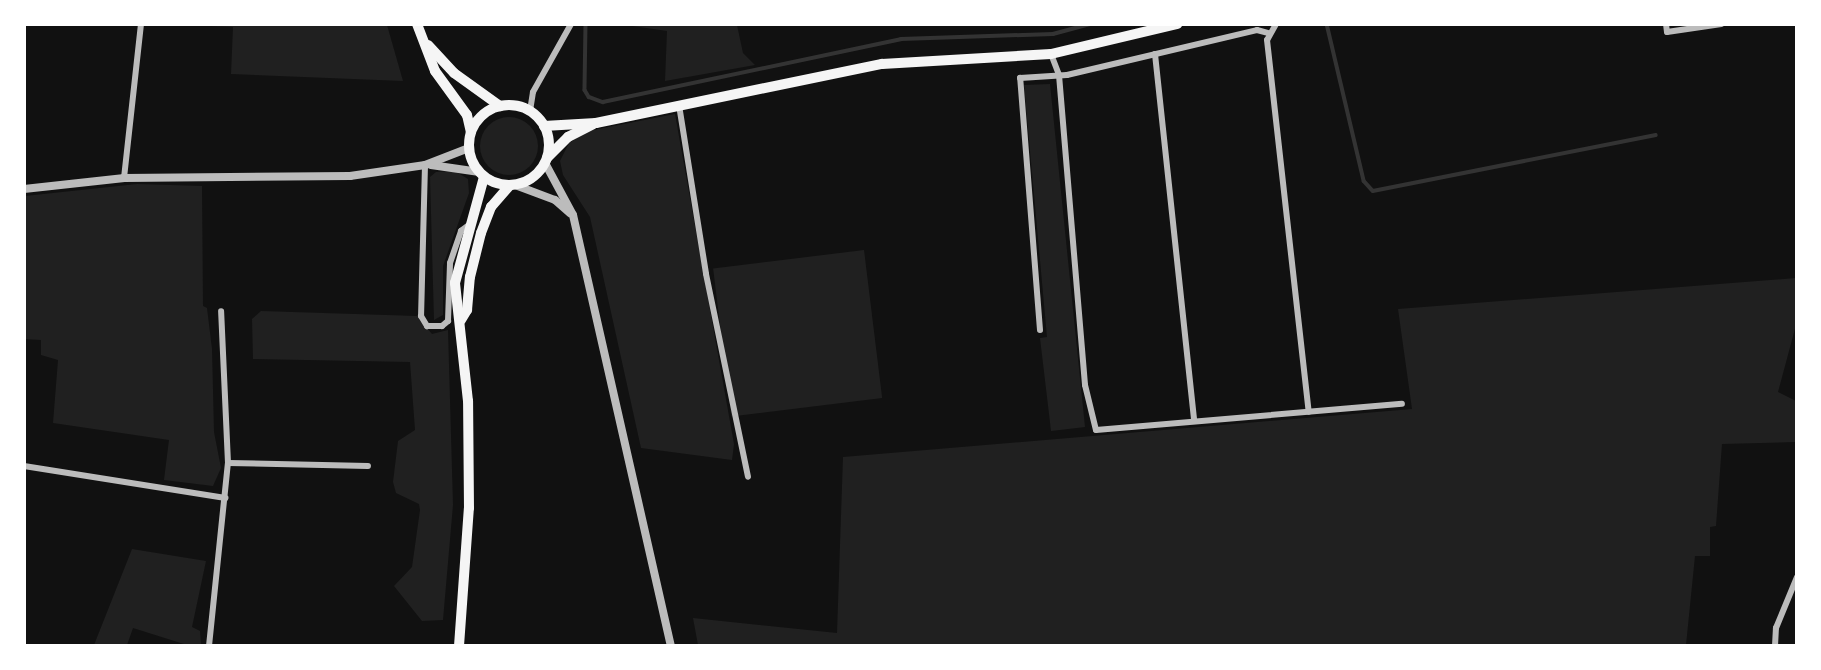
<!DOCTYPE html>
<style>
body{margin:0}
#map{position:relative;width:1821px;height:670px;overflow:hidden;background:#111;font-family:"Source Sans 3",sans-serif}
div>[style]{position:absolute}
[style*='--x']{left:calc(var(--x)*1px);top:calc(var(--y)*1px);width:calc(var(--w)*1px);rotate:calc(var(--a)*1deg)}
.green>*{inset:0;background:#202020;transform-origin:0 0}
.round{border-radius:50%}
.stream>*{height:3.5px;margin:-1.75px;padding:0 1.75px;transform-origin:1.75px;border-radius:1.75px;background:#333}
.minor>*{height:6px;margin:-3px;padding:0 3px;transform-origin:3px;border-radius:3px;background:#bcbcbc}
.tertiary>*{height:8px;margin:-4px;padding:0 4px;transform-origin:4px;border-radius:4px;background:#bcbcbc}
.primary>*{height:10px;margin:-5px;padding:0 5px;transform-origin:5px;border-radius:5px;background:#f5f5f5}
.primary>.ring{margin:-5px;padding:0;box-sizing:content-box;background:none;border:10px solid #f5f5f5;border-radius:50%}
span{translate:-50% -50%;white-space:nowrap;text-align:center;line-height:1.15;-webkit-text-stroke:7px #fff;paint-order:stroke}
.frame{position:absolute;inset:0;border:26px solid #fff;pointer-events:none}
</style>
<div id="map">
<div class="green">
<i style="clip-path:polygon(186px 25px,387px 25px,403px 81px,231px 74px,233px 27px)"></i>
<i style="clip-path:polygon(625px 25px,737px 25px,743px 53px,755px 65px,665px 81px,667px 31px)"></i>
<i style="clip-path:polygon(1050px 84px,1085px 427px,1051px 431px,1040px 338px,1047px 337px,1024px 85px)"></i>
<i style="clip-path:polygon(675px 114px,734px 444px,732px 460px,641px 448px,590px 217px,563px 175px,560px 161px,569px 143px,583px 132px)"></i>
<i class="round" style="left:480px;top:117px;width:58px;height:58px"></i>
<i style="clip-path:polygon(455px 171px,468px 179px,469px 193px,443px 266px,443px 315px,434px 320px,430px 177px,436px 172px)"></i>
<i style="clip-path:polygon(137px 184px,202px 186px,203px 306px,207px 308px,212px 349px,214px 432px,221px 468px,213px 486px,164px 480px,169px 440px,53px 423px,58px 360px,41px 355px,41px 340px,25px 339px,25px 196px)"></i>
<i style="left:864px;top:250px;width:149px;height:152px;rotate:83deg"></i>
<i style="clip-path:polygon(1796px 278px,1796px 325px,1778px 392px,1796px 401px,1796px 442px,1722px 444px,1716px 526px,1710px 527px,1710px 556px,1695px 556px,1686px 645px,698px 645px,693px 618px,837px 633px,843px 457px,1412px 409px,1398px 309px)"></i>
<i style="clip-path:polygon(261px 311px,417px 316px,432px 334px,448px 330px,453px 505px,443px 620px,422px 621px,394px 586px,412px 567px,420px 510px,419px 504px,396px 493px,393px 482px,398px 441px,415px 430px,410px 362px,253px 359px,252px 319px)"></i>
<i style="clip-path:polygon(132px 549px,206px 561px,192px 627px,200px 631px,201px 645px,187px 645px,133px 628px,127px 645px,94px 645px)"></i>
</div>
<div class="stream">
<i style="--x:586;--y:24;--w:66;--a:90.9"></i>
<i style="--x:585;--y:90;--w:8;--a:60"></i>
<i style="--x:589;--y:97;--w:15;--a:20"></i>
<i style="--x:603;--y:102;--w:305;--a:-11.9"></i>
<i style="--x:901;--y:39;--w:152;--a:-1.9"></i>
<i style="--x:1053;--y:34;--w:38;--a:-15"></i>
<i style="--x:1327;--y:24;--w:161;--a:76.7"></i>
<i style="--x:1364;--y:181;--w:13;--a:48"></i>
<i style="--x:1373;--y:191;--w:288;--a:-11.2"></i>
</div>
<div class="minor">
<i style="--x:1276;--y:24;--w:18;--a:119"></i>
<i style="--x:1267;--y:40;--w:374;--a:83.6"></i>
<i style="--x:1666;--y:24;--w:8;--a:83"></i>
<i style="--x:1667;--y:32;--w:55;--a:-8.4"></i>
<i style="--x:1051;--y:54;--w:22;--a:69"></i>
<i style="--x:1059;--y:75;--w:311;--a:85.2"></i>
<i style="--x:1085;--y:385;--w:46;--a:76.3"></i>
<i style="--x:1096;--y:430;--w:307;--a:-4.9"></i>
<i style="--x:1155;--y:54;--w:369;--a:83.9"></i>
<i style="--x:679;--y:105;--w:171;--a:80.9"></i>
<i style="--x:706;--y:274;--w:207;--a:78.3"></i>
<i style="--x:530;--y:111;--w:19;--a:-81"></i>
<i style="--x:533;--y:92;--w:78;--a:-60.8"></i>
<i style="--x:425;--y:165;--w:151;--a:91.5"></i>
<i style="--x:421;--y:316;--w:12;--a:59"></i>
<i style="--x:427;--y:326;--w:15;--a:0"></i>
<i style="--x:442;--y:326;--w:8;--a:-40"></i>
<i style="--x:448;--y:321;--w:58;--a:-88"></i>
<i style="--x:450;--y:263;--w:34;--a:-71"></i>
<i style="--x:461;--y:231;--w:10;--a:-37"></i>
<i style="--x:124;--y:178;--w:155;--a:-83.7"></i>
<i style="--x:1040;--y:330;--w:253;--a:-94.5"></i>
<i style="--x:1020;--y:78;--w:47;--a:-3.7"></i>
<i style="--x:1067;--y:75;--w:195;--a:-13.3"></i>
<i style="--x:1257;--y:30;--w:11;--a:15"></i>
<i style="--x:228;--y:463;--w:140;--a:1.2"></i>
<i style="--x:24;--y:466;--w:204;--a:9"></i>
<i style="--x:209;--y:646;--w:184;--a:-84.1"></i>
<i style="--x:228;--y:463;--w:152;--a:-92.6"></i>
<i style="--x:1775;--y:646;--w:18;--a:-87"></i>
<i style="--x:1776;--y:628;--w:55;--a:-67.6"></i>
</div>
<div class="tertiary">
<i style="--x:545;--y:163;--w:59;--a:61.7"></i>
<i style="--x:573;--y:215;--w:442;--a:77.2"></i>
<i style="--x:431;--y:165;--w:49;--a:8.3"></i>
<i style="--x:515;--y:185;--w:43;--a:20.6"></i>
<i style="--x:555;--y:200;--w:20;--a:41"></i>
<i style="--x:24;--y:189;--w:101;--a:-6.3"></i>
<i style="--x:124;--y:178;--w:226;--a:-0.5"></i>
<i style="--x:350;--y:176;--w:76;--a:-8.3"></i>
<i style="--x:425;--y:165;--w:47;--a:-21.1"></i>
</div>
<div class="primary">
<i style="--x:417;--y:24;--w:50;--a:69"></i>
<i style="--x:435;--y:71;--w:54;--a:54"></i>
<i style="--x:467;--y:115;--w:17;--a:77"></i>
<i style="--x:428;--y:45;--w:38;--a:47"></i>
<i style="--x:454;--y:73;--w:57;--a:35.7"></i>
<i class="ring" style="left:469px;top:105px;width:70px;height:70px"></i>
<i style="--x:544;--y:126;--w:52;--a:-3.3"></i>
<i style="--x:596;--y:123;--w:292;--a:-11.7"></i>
<i style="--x:882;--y:64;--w:169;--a:-3.4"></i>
<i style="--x:1051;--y:54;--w:130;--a:-13.4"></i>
<i style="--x:547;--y:158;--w:30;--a:-45"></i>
<i style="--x:568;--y:137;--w:28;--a:-27"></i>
<i style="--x:461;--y:320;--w:12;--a:-59"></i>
<i style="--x:467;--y:310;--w:33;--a:-85"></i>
<i style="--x:470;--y:277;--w:45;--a:-76"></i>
<i style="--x:481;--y:233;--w:28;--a:-69"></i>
<i style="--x:491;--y:207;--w:29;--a:-49"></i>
<i style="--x:459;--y:646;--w:138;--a:-85.9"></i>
<i style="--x:469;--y:508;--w:107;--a:-90.5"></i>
<i style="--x:468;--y:401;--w:119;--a:-96.3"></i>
<i style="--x:455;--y:283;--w:110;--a:-74.7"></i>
</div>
<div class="frame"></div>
</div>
